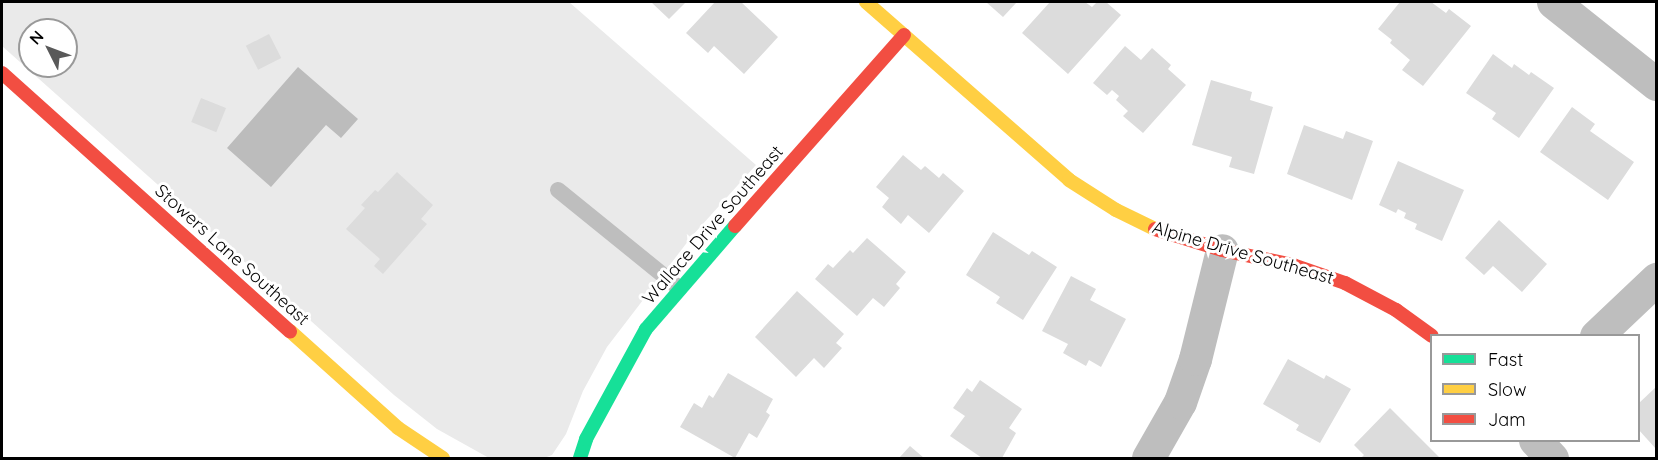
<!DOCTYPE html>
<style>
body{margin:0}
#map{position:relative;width:1658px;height:460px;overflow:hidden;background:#fff;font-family:Quicksand,sans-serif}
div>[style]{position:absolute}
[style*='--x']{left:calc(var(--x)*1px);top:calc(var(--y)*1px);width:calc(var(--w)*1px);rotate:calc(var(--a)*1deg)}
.green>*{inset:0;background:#eaeaea}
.water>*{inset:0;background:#bcbcbc}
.building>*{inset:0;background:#dcdcdc;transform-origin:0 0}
.lane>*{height:16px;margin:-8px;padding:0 8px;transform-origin:8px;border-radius:8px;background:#bebebe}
.street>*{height:33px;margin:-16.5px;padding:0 16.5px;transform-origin:16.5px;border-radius:16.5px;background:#bebebe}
.fast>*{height:14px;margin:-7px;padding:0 7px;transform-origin:7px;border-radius:7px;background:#16e098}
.slow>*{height:14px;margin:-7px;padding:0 7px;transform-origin:7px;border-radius:7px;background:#ffcf43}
.jam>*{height:14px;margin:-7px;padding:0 7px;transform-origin:7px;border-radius:7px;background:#f24e42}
span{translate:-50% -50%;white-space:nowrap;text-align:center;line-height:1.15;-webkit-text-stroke:6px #fff;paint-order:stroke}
.street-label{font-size:18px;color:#000}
.frame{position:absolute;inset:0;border:3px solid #000;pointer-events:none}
.legend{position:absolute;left:1430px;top:334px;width:210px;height:108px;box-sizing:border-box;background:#fff;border:2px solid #999;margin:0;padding:8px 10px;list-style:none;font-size:18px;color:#000}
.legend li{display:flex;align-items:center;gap:12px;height:30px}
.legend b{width:30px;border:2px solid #999}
.north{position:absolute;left:18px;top:18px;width:60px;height:60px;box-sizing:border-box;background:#fff;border:2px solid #999;border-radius:50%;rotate:312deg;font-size:16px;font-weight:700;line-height:24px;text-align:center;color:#000}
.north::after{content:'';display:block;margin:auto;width:21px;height:27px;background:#595959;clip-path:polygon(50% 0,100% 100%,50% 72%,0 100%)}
</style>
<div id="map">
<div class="green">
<i style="clip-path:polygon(evenodd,2px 2px,569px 2px,756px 165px,692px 236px,607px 347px,583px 391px,566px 434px,552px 455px,544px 458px,489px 458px,437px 429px,394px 395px,2px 46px,2px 2px,30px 30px,66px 30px,66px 66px,30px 66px,30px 30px)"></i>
</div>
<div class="water">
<i style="clip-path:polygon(298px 67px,358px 119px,341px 138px,326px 125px,271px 187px,227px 148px)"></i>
</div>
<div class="building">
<i style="clip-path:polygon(651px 2px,686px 2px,669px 19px)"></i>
<i style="clip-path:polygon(715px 2px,741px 2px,778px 37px,744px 74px,714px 46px,708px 53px,686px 33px)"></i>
<i style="clip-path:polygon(986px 2px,1017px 2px,1003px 17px)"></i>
<i style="clip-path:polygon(1050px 2px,1085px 2px,1092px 7px,1097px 2px,1106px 2px,1121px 15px,1068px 74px,1022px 33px)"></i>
<i style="clip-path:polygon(1400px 2px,1431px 2px,1446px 13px,1449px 9px,1471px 26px,1423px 86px,1402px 70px,1410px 60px,1390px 43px,1392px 40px,1378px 29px)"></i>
<i style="left:269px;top:34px;width:27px;height:26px;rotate:63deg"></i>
<i style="clip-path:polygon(1125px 46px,1141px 60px,1152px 48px,1171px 65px,1168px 69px,1186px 85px,1143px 133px,1123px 116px,1128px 111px,1116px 100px,1119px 96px,1112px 90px,1107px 95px,1093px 83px)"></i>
<i style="clip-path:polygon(1493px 54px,1512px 68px,1514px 64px,1529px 75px,1531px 72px,1554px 88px,1519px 138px,1492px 119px,1496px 113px,1466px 93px)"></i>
<i style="clip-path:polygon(1211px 80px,1252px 92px,1250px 100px,1273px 107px,1254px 174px,1229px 167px,1232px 157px,1192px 145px)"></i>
<i style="left:201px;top:98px;width:27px;height:26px;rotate:22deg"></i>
<i style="clip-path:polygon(1572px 107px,1595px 124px,1590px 131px,1634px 162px,1608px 200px,1540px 152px)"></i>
<i style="clip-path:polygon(1304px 125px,1343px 139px,1346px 131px,1373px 141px,1352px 200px,1287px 174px)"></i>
<i style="clip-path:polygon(903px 155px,921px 170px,925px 166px,939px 178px,943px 173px,964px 191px,929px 233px,908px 215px,901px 224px,882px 207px,889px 198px,876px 187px)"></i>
<i style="clip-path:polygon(1398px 161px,1464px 190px,1442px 241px,1415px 229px,1417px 224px,1404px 218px,1406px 213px,1398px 209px,1396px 213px,1379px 205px)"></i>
<i style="clip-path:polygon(397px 172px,433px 205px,421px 219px,427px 224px,383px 274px,374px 266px,380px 259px,346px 229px,365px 208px,361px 205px,375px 190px,378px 192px)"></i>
<i style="clip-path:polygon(1499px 220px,1547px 264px,1522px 292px,1493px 266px,1484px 275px,1465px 258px)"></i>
<i style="clip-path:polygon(993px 232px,1029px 255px,1032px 251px,1057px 267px,1023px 320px,996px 303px,1000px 297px,966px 275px)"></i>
<i style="clip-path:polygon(867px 238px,906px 272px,896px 284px,900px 288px,884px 307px,873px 298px,857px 316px,815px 279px,828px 264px,833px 268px,850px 250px,853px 253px)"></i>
<i style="clip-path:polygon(1071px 276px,1096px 289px,1090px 300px,1126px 319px,1101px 367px,1089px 360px,1086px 366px,1063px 353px,1068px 344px,1042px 331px)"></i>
<i style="clip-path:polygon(797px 291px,844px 334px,836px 343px,842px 348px,824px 368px,814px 358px,796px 377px,755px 337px)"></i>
<i style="clip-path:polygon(1288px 359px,1324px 379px,1326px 375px,1351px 389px,1320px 443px,1296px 430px,1299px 425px,1263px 404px)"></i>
<i style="clip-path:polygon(728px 373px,773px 399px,766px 412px,770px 415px,757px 438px,749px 433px,735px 458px,680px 427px,694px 403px,702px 408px,709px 395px,713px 398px)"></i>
<i style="clip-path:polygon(980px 380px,1022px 409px,1009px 428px,1016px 433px,1002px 458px,982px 458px,950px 436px,965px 416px,953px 408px,967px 388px,972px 392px)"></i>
<i style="clip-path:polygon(1656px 387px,1656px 449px,1638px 429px,1638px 404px)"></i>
<i style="clip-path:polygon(1390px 408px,1440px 458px,1361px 458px,1364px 455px,1354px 445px)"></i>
<i style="clip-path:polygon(910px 446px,924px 458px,899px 458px)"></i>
</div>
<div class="lane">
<i style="--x:558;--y:190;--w:156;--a:39"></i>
</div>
<div class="street">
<i style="--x:1553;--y:2;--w:132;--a:38.5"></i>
<i style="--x:1596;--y:336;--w:83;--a:-43.5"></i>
<i style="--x:1535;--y:440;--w:25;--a:47"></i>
<i style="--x:1148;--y:458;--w:64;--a:-60.3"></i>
<i style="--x:1180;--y:402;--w:46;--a:-70.8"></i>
<i style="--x:1195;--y:359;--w:112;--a:-76.1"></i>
</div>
<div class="fast">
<i style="--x:580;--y:458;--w:20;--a:-72"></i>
<i style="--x:586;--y:439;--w:125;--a:-61.4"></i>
<i style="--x:646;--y:329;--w:136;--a:-49.2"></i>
</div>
<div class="slow">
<i style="--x:866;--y:2;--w:270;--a:41.2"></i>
<i style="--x:1069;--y:180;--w:56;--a:32.6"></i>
<i style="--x:1116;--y:210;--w:43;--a:26"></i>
<i style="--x:290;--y:331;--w:145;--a:41.9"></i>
<i style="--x:398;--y:428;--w:54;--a:33.7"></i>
</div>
<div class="jam">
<i style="--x:2;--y:73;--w:387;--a:41.9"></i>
<i style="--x:735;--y:226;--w:255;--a:-48.5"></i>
<i style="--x:1155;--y:229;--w:70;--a:17.4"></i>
<i style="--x:1222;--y:250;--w:73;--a:11.9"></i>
<i style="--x:1293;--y:265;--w:55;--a:19.1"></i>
<i style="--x:1345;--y:283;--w:58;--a:27.9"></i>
<i style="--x:1396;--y:310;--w:44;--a:35.8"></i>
</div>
<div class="street-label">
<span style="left:713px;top:225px;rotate:-49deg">Wallace Drive Southeast</span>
<span style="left:1243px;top:253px;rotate:16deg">Alpine Drive Southeast</span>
<span style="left:232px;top:255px;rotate:42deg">Stowers Lane Southeast</span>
</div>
<div class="frame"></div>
<ul class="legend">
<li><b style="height:8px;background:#16e098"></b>Fast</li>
<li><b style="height:8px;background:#ffcf43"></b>Slow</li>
<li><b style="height:8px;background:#f24e42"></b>Jam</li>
</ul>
<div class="north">N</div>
</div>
